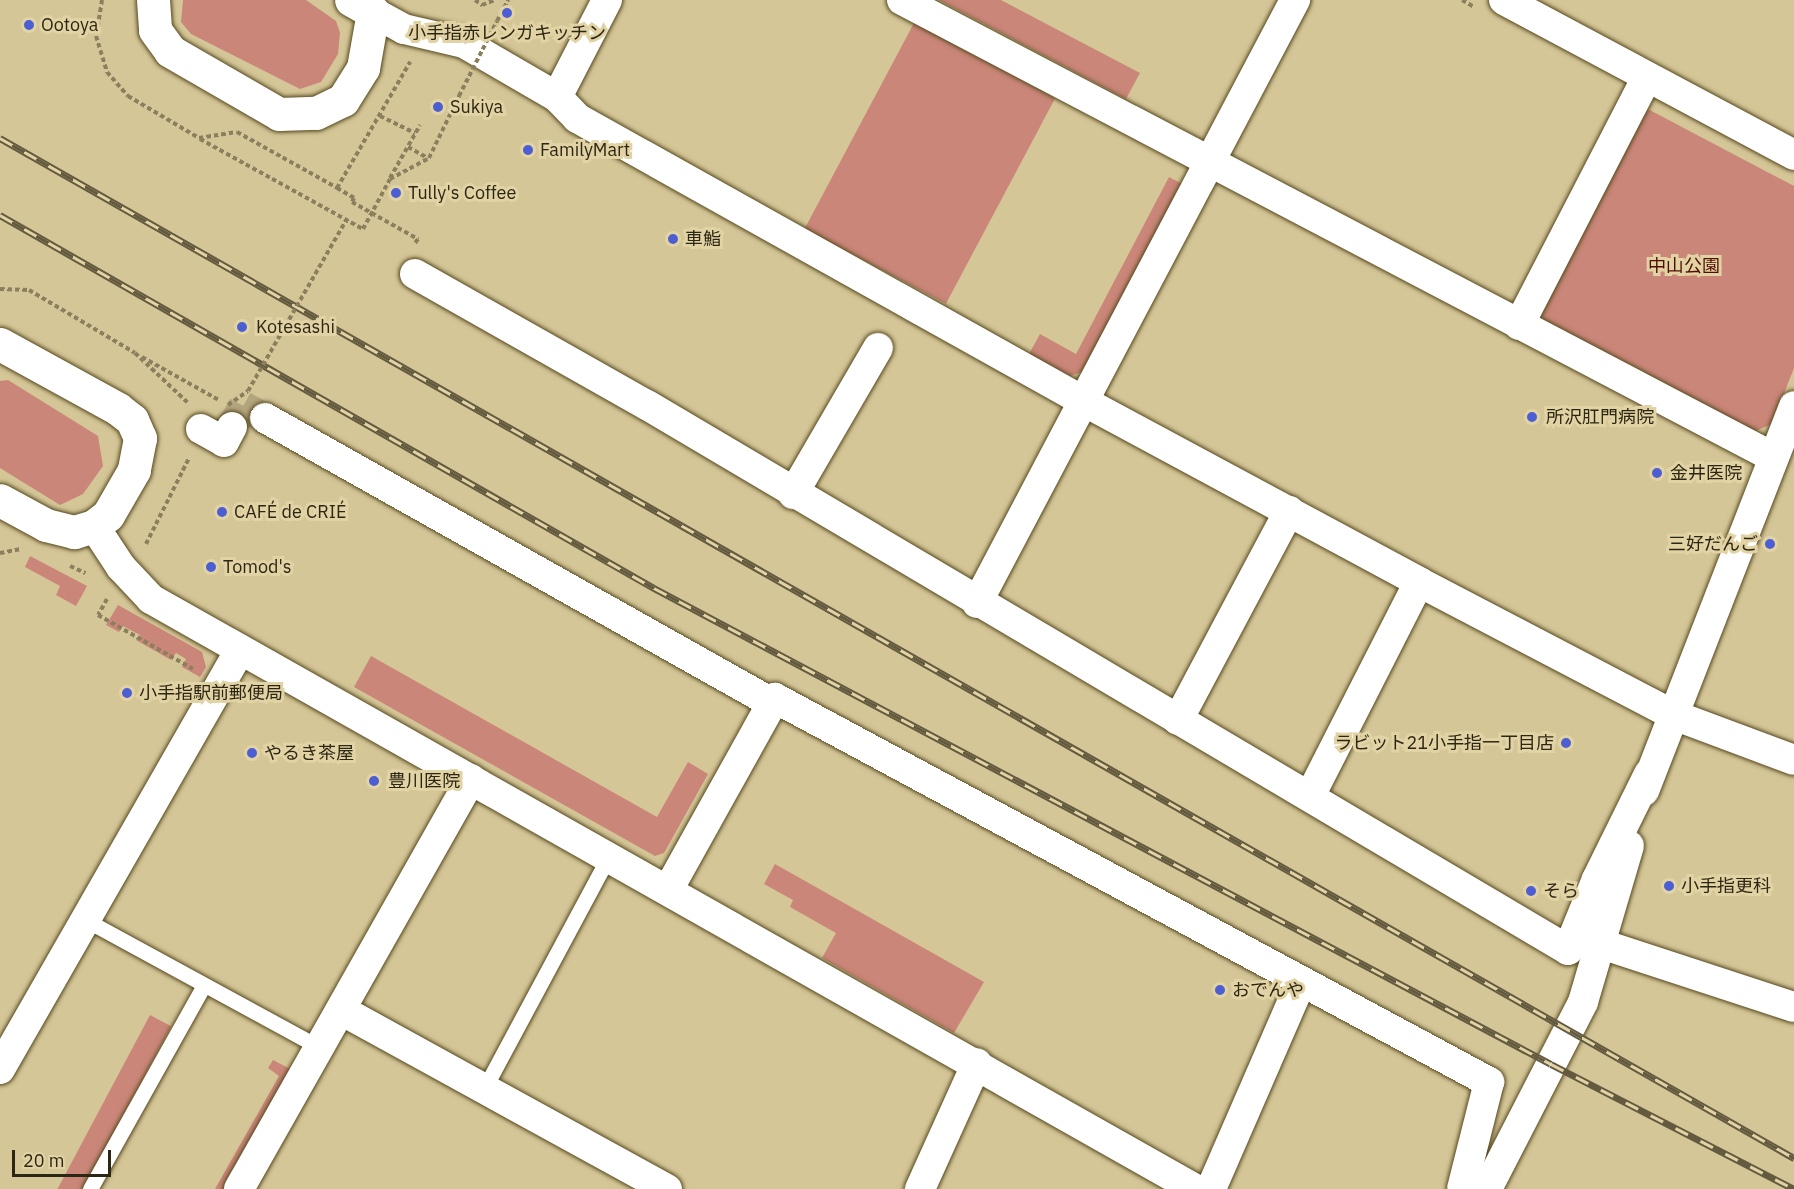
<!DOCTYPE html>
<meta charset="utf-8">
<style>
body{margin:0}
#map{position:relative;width:1794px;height:1189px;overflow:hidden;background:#d5c698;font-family:"IBM Plex Sans","Noto Sans JP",sans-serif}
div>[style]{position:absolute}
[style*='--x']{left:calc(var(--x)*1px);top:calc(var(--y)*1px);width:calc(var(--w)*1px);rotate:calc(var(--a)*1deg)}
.green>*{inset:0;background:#ca8678;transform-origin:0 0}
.minor-tunnel>*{height:30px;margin-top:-15px;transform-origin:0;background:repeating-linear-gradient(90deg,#b3a67e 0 30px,transparent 0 45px)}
.path>*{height:4px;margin-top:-2px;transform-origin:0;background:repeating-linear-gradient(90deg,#8b7f5e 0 4.5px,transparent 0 7.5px)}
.roads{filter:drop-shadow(0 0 2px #56491e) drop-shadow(0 0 2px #56491e)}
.service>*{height:15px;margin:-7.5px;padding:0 7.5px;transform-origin:7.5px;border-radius:7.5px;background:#fff}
.minor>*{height:30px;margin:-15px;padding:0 15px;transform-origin:15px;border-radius:15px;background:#fff}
.tertiary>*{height:33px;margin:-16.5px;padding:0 16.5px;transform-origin:16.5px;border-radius:16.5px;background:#fff}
.rail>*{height:7px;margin-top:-3.5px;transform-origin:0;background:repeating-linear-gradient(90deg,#e2d3a5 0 14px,#635a3f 0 28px);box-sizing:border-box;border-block:2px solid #635a3f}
.path-bridge>*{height:4px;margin-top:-2px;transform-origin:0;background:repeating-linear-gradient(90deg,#8b7f5e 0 4.5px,transparent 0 7.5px)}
.dots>*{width:16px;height:16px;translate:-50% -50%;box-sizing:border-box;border:3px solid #e2d3a5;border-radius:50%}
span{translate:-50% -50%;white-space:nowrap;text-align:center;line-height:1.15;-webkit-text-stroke:6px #e2d3a5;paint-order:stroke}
.poi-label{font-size:18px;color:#2c2614}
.left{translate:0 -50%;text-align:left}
.right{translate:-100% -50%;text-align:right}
.park-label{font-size:18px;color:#500d03}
.scale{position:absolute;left:12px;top:1150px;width:99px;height:27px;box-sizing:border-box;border:3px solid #2c2614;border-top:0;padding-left:8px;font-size:18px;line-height:21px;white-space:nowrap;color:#2c2614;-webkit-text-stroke:4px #e2d3a5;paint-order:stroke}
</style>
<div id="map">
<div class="green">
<i style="clip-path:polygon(183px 0,306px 0,336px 21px,340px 33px,338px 54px,321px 82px,300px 89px,191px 34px,181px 22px)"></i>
<i style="clip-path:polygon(939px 0,1001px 0,1140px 73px,1126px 99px)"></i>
<i style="left:914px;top:23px;width:160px;height:233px;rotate:28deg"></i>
<i style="clip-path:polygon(1644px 107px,1794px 186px,1794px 368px,1772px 424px,1755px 431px,1544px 320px,1538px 309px)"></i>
<i style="clip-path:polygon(1169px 177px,1184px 185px,1085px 371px,1070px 376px,1029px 354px,1040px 334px,1076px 354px)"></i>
<i style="clip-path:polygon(8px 380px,98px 436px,103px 466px,83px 494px,60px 505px,0 468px,0 381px)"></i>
<i style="clip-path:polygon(30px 556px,87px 586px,76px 606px,56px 595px,60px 586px,25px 567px)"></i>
<i style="clip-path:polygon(118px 605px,202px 652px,206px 667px,200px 677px,182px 667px,186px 659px,176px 653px,171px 660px,136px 640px,140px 635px,123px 626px,119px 632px,106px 625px)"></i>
<i style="clip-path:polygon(371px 656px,657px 817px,688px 762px,708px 774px,664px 853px,655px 856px,354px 687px)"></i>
<i style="clip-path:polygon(775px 864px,984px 982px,954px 1033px,822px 958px,836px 933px,790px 907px,793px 900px,764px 884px)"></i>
<i style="left:150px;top:1015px;width:24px;height:199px;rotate:28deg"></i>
<i style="clip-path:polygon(273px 1060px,294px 1071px,227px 1189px,215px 1189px,279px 1076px,268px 1068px)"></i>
</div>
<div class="minor-tunnel">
<i style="--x:232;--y:427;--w:24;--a:-62"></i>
<i style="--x:243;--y:406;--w:25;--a:29"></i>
</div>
<div class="path">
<i style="--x:102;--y:0;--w:36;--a:99"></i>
<i style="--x:96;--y:36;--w:38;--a:73"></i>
<i style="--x:107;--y:72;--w:32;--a:49"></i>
<i style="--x:128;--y:96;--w:82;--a:30.6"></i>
<i style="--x:199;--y:138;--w:38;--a:-9"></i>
<i style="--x:237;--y:132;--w:115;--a:29.2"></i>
<i style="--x:337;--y:188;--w:146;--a:-59.9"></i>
<i style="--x:475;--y:0;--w:9;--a:36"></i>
<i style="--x:482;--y:5;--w:14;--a:-21"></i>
<i style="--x:1462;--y:0;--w:14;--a:30"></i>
<i style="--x:497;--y:21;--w:24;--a:-62"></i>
<i style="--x:380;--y:116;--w:39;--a:26"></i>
<i style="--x:200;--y:139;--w:186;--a:28.9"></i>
<i style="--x:363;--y:229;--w:57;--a:-61.6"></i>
<i style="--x:390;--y:179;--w:44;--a:-28.3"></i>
<i style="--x:429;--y:158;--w:69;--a:-64.2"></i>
<i style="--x:408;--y:147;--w:23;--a:29"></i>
<i style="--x:390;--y:178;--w:61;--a:-60.5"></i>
<i style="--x:337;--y:188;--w:20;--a:30"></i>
<i style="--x:354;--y:198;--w:4;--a:117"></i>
<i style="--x:352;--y:202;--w:76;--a:29.3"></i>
<i style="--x:418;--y:239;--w:5;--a:127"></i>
<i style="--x:0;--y:289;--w:29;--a:2"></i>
<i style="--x:29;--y:290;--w:123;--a:30.7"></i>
<i style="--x:135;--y:353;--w:73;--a:43.3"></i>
<i style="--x:142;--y:357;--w:88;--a:29.2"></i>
<i style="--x:146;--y:544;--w:96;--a:-63.4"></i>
<i style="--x:0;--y:553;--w:20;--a:-11"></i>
<i style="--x:70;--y:566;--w:17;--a:25"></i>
<i style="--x:107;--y:599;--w:18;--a:119"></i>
<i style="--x:98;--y:615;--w:109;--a:29.6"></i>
</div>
<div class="roads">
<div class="service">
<i style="--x:84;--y:919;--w:268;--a:28.6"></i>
<i style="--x:484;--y:1089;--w:264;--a:-61.8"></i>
<i style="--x:90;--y:1189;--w:231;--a:-60.8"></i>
</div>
<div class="minor">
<i style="--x:902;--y:0;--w:984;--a:27.69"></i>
<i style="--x:1504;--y:0;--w:329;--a:28.1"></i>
<i style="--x:373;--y:12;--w:35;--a:29"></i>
<i style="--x:404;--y:29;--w:62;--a:13.1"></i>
<i style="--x:464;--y:43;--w:108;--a:30.1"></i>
<i style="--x:557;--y:97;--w:109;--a:-62.7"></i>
<i style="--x:557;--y:97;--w:29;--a:46"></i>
<i style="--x:577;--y:118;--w:582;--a:29.21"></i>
<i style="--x:1085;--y:402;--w:379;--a:28.3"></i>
<i style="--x:1419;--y:582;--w:284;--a:27.6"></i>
<i style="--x:1671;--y:714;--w:131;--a:20.5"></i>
<i style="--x:415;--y:274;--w:266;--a:29.5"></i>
<i style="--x:647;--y:405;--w:1070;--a:30.61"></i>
<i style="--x:1568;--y:950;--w:77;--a:-67.8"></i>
<i style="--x:1597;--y:879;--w:117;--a:-63.7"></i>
<i style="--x:1519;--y:325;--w:279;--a:-62.7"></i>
<i style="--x:265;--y:418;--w:582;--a:29.34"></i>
<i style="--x:201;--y:429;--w:26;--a:29"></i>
<i style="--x:224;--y:442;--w:17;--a:-62"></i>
<i style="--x:793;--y:494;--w:169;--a:-59.8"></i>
<i style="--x:94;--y:526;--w:49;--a:56.6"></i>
<i style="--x:121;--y:567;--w:44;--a:46.8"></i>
<i style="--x:151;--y:599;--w:1199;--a:29.47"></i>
<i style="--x:977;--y:603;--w:682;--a:-62.19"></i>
<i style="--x:1178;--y:720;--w:237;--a:-62"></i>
<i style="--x:1644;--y:791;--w:413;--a:-68.7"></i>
<i style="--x:1310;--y:796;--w:240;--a:-63"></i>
<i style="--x:668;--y:890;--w:220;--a:-60.9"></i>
<i style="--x:775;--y:698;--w:811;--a:28.27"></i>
<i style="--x:1489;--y:1082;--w:110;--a:104.2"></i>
<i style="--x:1601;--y:944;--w:203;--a:18.1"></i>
<i style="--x:341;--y:1010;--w:372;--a:28.8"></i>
<i style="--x:0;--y:1069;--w:483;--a:-60.2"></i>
<i style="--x:239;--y:1189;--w:471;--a:-60.5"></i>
<i style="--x:920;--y:1189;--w:138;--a:-65.7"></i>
<i style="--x:1211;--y:1189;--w:226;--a:-66.5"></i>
<i style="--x:1487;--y:1189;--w:210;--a:-62.8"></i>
<i style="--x:1583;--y:1002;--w:163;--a:-73.6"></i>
</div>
<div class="tertiary">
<i style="--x:153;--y:0;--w:30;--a:86"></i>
<i style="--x:155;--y:30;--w:26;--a:54"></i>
<i style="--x:170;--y:51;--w:126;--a:30"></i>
<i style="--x:279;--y:114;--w:37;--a:-2"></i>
<i style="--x:316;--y:113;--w:30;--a:-26"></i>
<i style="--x:343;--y:100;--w:38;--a:-58"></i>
<i style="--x:363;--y:68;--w:57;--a:-79.9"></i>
<i style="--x:373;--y:12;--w:25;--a:-151"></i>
<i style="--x:0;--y:344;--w:135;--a:28.8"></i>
<i style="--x:118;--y:409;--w:18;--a:38"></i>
<i style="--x:132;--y:420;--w:20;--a:66"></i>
<i style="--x:140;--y:438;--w:33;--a:101"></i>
<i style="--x:134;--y:470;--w:52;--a:120"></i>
<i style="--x:108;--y:515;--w:18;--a:142"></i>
<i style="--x:94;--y:526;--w:21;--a:163"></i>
<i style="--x:74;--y:532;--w:29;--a:-166"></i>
<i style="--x:46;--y:525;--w:52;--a:-151.5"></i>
</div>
</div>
<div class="rail">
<i style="--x:0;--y:138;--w:2064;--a:29.62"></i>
<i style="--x:0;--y:215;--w:753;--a:29.7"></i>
<i style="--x:654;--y:588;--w:1015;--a:27.95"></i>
<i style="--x:1551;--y:1064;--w:273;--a:27.2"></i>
</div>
<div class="path-bridge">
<i style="--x:459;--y:96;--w:84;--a:-63.1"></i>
<i style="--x:228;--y:405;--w:24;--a:-35"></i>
<i style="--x:248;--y:391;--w:198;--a:-60.1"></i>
</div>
<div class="dots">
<i style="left:507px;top:13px;background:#4d5ed3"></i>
<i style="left:29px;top:25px;background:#4d5ed3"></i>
<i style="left:438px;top:107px;background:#4d5ed3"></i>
<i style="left:528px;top:150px;background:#4d5ed3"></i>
<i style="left:396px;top:193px;background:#4d5ed3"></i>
<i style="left:673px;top:239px;background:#4d5ed3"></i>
<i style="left:242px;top:327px;background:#4d5ed3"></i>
<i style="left:1532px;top:417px;background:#4d5ed3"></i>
<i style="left:1657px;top:473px;background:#4d5ed3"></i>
<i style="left:222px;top:512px;background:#4d5ed3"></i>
<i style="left:1770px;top:544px;background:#4d5ed3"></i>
<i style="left:211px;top:567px;background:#4d5ed3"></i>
<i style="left:127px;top:693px;background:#4d5ed3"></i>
<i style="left:1566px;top:743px;background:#4d5ed3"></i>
<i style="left:252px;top:753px;background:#4d5ed3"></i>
<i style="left:374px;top:781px;background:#4d5ed3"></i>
<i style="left:1669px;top:886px;background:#4d5ed3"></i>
<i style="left:1531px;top:891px;background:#4d5ed3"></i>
<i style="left:1220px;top:990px;background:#4d5ed3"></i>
</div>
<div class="poi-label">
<span class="left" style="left:41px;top:25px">Ootoya</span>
<span style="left:507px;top:33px">小手指赤レンガキッチン</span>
<span class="left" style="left:450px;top:107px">Sukiya</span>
<span class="left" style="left:540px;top:150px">FamilyMart</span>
<span class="left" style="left:408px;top:193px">Tully's Coffee</span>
<span class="left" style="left:685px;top:239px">車鮨</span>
<span class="left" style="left:256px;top:327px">Kotesashi</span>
<span class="left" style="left:1546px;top:417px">所沢肛門病院</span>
<span class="left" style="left:1670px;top:473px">金井医院</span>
<span class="left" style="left:234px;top:512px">CAFÉ de CRIÉ</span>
<span class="right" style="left:1758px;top:544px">三好だんご</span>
<span class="left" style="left:223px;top:567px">Tomod's</span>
<span class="left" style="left:139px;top:693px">小手指駅前郵便局</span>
<span class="right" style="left:1554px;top:743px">ラビット21小手指一丁目店</span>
<span class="left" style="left:264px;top:753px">やるき茶屋</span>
<span class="left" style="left:388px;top:781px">豊川医院</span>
<span class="left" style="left:1681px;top:886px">小手指更科</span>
<span class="left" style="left:1543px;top:891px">そら</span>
<span class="left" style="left:1232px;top:990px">おでんや</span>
</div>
<div class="park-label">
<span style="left:1684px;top:266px">中山公園</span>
</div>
<div class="scale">20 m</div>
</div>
